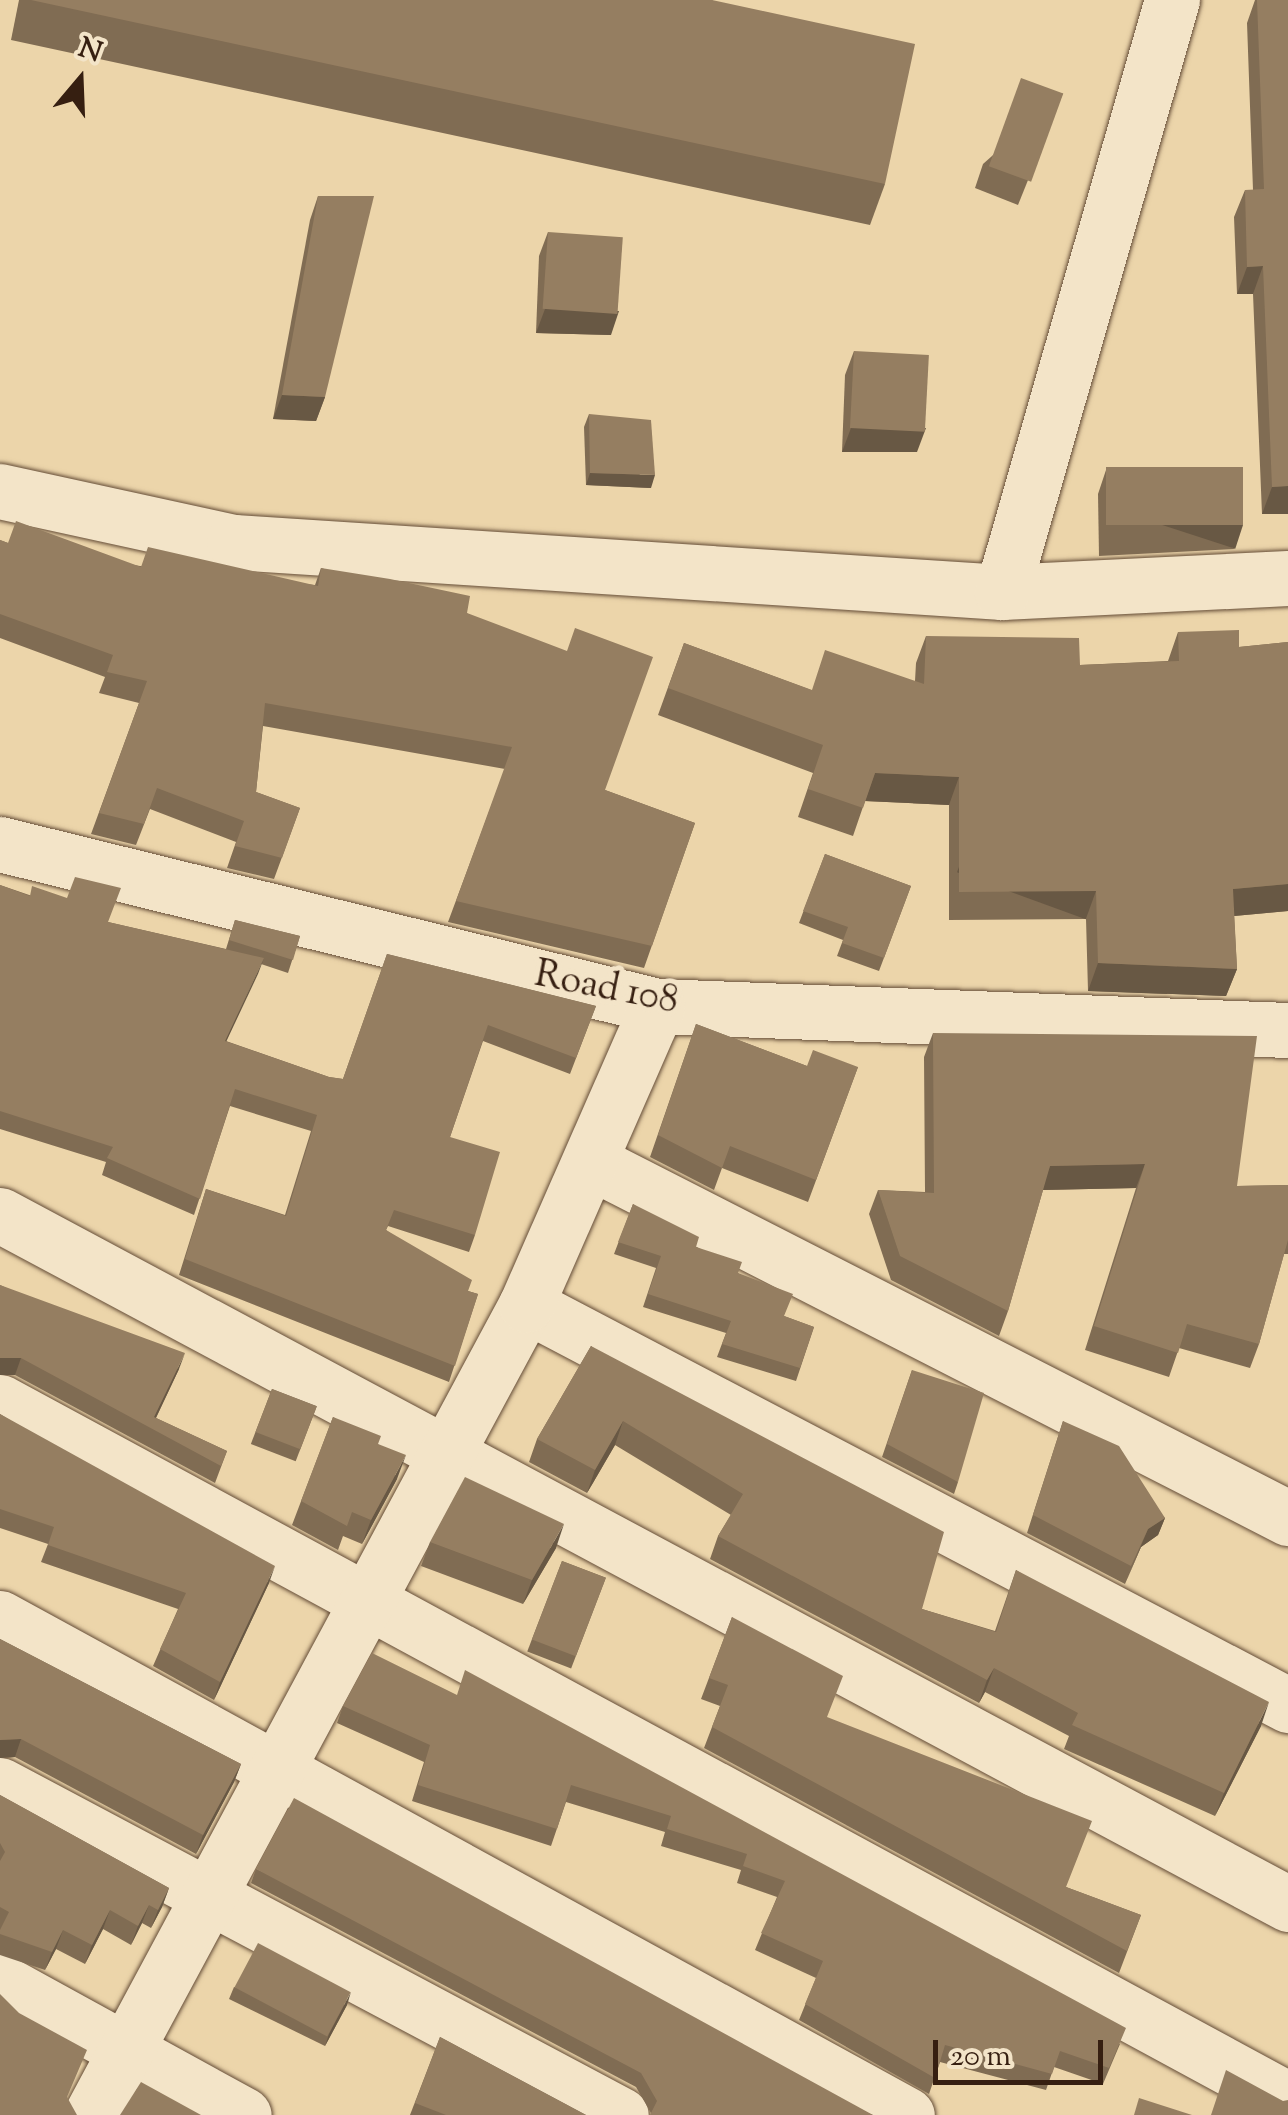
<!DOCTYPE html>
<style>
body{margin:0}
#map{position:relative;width:1288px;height:2115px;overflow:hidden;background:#ecd5aa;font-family:"Sorts Mill Goudy",serif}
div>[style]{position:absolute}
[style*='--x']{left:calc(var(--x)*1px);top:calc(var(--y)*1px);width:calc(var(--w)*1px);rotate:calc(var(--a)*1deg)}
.roads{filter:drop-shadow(0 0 2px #644c37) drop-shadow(0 0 2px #644c37)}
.minor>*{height:55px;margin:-27.5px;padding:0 27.5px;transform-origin:27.5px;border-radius:27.5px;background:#f3e4c8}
.wall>*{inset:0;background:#806c53;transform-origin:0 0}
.shaded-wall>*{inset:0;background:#685844;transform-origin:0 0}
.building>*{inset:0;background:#957e61;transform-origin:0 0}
span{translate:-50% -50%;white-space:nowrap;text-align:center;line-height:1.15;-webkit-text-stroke:10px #f3e4c8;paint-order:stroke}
.street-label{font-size:38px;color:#361f11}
.north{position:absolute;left:30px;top:30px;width:100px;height:100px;-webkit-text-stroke:8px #f3e4c8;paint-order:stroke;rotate:19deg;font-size:28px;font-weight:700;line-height:40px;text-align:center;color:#361f11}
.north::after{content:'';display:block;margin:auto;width:35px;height:45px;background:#361f11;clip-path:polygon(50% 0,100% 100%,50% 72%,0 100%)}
.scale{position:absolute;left:933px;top:2040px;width:170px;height:45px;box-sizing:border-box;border:5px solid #361f11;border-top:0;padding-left:12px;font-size:30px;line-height:35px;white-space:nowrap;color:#361f11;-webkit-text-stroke:8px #f3e4c8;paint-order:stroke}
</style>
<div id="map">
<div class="roads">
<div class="minor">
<i style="--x:0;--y:491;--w:239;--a:12.3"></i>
<i style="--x:234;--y:542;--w:770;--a:3.72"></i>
<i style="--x:1002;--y:592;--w:286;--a:-2.8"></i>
<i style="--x:1002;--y:592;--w:616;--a:-73.98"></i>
<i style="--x:0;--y:844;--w:677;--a:13.85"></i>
<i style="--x:657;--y:1006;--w:631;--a:2.18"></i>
<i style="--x:591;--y:1162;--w:783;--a:27.06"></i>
<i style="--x:0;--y:1215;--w:1461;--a:28.14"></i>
<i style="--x:526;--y:1305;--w:861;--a:27.7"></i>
<i style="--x:0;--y:1402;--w:1464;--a:28.44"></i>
<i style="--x:0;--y:1618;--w:1034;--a:28.72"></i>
<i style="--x:0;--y:1785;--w:703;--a:27.99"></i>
<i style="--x:0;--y:1981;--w:278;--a:28.8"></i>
<i style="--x:91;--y:2115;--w:919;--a:-61.76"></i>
<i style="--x:526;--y:1305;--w:326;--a:-66.3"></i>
</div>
</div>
<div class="wall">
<i style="clip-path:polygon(19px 0,712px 0,885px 184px,870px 225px,11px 40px)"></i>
<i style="clip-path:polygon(1255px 0,1288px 0,1288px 514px,1262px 514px,1253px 294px,1237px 294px,1234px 217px,1245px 190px,1253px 190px,1247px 23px)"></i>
<i style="clip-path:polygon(1063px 93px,1018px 205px,975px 188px,983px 164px)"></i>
<i style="clip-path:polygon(318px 196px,325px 397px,316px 421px,273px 419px,310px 220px)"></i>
<i style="clip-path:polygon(548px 232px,611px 335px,536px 333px,539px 256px)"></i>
<i style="clip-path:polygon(854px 351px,917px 452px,842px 452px,845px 375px)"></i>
<i style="clip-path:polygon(589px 414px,651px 488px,586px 485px,584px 427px)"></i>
<i style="clip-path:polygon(1106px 470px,1235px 549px,1099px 556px,1098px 494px)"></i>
<i style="clip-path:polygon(0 540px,8px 543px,140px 566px,315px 585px,321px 568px,467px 613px,605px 790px,695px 823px,644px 968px,448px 922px,505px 769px,263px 726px,256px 792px,300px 808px,274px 879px,227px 868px,236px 842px,150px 809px,136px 845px,91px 834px,139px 703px,99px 693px,105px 677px,0 638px)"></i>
<i style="clip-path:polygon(1178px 632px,1239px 647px,1288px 642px,1288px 911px,1234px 916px,1237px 969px,1226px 996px,1088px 991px,1086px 919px,949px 920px,949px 805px,865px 801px,853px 836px,798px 817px,813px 773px,658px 715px,684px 643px,811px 690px,915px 681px,916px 663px,926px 636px,1080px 665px,1168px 661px)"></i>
<i style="clip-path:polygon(825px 854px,911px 886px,879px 971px,837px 956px,843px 940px,799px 923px)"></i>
<i style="clip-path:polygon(0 885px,108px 922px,226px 949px,235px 920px,300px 936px,288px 973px,261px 964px,226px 1041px,329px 1077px,343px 1079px,387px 954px,596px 1006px,570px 1074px,483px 1041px,450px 1137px,475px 1235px,469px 1252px,388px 1226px,386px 1230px,468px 1291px,478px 1294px,449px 1382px,179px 1275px,206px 1189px,285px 1215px,311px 1131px,230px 1106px,194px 1215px,102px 1175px,106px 1162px,0 1129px)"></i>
<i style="clip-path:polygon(696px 1024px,807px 1066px,858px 1067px,808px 1202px,722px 1168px,714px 1190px,650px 1157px)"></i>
<i style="clip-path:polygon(933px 1033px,1237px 1186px,1288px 1185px,1288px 1254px,1284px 1254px,1259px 1344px,1250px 1368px,1179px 1348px,1169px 1377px,1085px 1350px,1136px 1188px,1043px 1190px,1008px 1311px,999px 1336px,891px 1280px,869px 1214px,878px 1190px,925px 1192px,924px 1057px)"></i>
<i style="clip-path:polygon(633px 1204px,696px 1247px,738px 1273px,784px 1316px,814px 1327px,796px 1381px,717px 1357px,726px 1333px,643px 1307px,656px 1268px,614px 1254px)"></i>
<i style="clip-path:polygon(0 1285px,179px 1369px,156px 1418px,227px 1451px,215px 1483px,15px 1375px,0 1375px)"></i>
<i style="clip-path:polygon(591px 1346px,922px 1609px,995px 1631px,1016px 1570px,1261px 1726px,1215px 1816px,1064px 1749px,1069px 1736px,985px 1692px,979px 1703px,710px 1559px,718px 1536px,731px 1515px,615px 1445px,587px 1493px,529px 1462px,537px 1439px)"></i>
<i style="clip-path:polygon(912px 1370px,958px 1482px,954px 1494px,882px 1457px)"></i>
<i style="left:272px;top:1389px;width:48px;height:59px;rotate:21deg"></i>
<i style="clip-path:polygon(0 1414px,269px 1583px,214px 1700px,153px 1666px,178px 1609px,41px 1562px,48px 1544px,0 1528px)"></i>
<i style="clip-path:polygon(333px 1417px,378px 1444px,397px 1479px,362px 1544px,343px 1536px,338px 1550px,292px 1525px)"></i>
<i style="clip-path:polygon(1063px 1421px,1165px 1518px,1158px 1535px,1141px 1547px,1125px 1584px,1027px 1533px)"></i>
<i style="clip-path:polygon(430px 1542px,556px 1548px,523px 1604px,421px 1566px)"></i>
<i style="left:562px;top:1561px;width:47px;height:97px;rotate:21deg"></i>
<i style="clip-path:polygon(732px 1617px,827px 1718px,1066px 1887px,1141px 1915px,1119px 1973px,704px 1748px,720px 1706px,701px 1699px)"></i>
<i style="clip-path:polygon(0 1639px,241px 1764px,234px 1782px,196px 1854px,15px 1757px,0 1758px)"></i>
<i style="clip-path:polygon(456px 1695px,1120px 2044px,1103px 2084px,1054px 2067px,1046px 2090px,940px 2062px,929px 2094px,799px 2020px,816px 1978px,755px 1950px,777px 1897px,737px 1883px,741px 1870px,661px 1846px,665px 1832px,566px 1802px,551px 1846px,412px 1801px,424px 1762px,337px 1723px,343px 1706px)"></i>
<i style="clip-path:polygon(0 1795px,169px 1888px,162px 1907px,151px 1928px,142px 1923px,131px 1945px,103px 1929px,85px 1964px,56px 1949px,45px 1970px,0 1955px)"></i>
<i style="clip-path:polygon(256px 1869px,873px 2115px,651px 2113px,636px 2087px,251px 1883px)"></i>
<i style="clip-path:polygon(234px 1987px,347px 2005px,325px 2046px,229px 1999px)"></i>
<i style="clip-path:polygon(440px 2037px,586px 2115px,410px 2115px)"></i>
</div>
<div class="shaded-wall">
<i style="clip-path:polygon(1263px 266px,1253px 294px,1237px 294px,1247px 267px)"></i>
<i style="clip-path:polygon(545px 309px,619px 311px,611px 335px,536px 333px)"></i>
<i style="clip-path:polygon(282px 395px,325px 397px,316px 421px,273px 419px)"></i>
<i style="clip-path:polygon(851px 428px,926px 428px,917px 452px,842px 452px)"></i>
<i style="clip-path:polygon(590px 473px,655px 475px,651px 488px,586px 485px)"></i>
<i style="clip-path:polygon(1288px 486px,1288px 514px,1262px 514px,1272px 487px)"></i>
<i style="left:1243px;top:525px;width:25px;height:135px;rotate:108deg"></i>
<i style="clip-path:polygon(875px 773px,959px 777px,949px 805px,865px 801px)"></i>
<i style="clip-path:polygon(1288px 884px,1288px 911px,1223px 917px,1233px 889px)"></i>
<i style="left:1096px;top:891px;width:30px;height:137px;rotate:110deg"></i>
<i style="clip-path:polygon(264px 958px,258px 974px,219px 1057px,225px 1041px)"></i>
<i style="clip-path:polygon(1098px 963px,1237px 969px,1226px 996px,1088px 991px)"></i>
<i style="clip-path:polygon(1145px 1164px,1136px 1188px,1041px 1190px,1050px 1166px)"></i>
<i style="clip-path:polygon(185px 1353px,179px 1369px,151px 1428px,154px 1417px)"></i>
<i style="clip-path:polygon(0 1358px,21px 1358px,15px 1375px,0 1375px)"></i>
<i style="clip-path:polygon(623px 1421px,615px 1445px,587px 1493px,595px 1470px)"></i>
<i style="clip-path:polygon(406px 1455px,397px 1479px,362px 1544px,371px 1520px)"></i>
<i style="clip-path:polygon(1165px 1518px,1158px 1535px,1141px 1547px,1125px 1584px,1148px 1529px)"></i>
<i style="clip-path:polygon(564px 1524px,556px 1548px,523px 1604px,532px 1580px)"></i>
<i style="clip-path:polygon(275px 1566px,269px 1583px,214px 1700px,220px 1682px)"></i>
<i style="clip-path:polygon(994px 1668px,985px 1692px,979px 1703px,987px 1680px)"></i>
<i style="clip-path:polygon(1269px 1702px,1261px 1726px,1215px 1816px,1224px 1793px)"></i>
<i style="clip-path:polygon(21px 1739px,15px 1757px,0 1758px,0 1740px)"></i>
<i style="clip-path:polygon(241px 1764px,234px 1782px,196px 1854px,203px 1835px)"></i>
<i style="clip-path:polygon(169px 1888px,162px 1907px,151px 1928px,158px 1910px)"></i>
<i style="clip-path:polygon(149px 1905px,142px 1923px,131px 1945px,138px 1926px)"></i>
<i style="clip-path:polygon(110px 1910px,103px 1929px,85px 1964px,92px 1945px)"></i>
<i style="clip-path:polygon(63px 1930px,56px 1949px,45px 1970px,52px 1952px)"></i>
<i style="clip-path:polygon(351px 1992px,347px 2005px,325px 2046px,329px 2034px)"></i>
</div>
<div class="building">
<i style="clip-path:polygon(31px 0,712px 0,915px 44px,885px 184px)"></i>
<i style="clip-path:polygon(1257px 0,1288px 0,1288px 486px,1272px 487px,1263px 266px,1247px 267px,1245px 190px,1264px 189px)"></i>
<i style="left:1021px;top:78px;width:45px;height:94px;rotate:20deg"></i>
<i style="clip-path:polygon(318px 196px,374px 196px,325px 397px,282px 395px)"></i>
<i style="left:548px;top:232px;width:75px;height:77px;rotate:4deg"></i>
<i style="left:854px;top:351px;width:75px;height:77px;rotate:3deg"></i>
<i style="clip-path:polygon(589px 414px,651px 420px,655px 475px,590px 473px)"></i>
<i style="left:1243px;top:467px;width:58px;height:137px;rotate:90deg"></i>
<i style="clip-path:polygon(16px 521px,141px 567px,148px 547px,318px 586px,321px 568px,390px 579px,470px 596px,467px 613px,567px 651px,575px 628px,653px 657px,605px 790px,695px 823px,652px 946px,456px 901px,512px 747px,265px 703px,256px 792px,300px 808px,282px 858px,235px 846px,244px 821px,157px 788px,144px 824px,99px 813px,147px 681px,107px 672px,113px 655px,0 614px,0 540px,8px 543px)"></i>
<i style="clip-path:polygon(1239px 630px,1239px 647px,1288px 642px,1288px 884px,1233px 889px,1237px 969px,1098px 963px,1096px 891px,959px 892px,959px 777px,875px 773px,863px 808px,808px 789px,823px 745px,668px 688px,684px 643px,812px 690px,825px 650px,924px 684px,926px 636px,1079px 638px,1080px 665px,1179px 661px,1178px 632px)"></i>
<i style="clip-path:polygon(825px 854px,911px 886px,884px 958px,842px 943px,848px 927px,803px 911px)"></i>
<i style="clip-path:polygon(75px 877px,121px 888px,108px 922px,264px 958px,225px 1041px,329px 1077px,343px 1079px,387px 954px,596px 1006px,576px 1058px,488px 1025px,450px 1137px,500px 1152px,475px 1235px,394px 1210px,386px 1230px,472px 1280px,468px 1291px,478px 1294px,455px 1366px,185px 1259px,206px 1189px,286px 1216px,317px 1115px,235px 1089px,200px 1199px,107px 1158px,113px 1147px,0 1111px,0 885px,30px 896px,32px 886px,67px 898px)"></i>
<i style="clip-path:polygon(235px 920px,300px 936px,293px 960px,229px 940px)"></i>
<i style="clip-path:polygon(696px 1024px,807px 1066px,813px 1050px,858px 1067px,816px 1180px,730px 1146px,722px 1168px,658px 1135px)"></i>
<i style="clip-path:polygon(933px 1033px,1257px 1036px,1237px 1186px,1288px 1185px,1288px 1240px,1259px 1344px,1187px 1324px,1178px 1353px,1094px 1326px,1145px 1164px,1050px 1166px,1008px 1311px,900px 1256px,878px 1190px,934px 1193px)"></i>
<i style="clip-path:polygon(633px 1204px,699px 1237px,696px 1247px,742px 1262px,738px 1273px,793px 1294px,784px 1316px,814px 1327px,800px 1368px,722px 1344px,731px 1321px,648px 1294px,661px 1256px,618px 1242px)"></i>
<i style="clip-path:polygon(0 1285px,185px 1353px,154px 1417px,227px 1451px,221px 1466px,21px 1358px,0 1358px)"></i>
<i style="clip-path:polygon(591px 1346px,944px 1532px,922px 1609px,996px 1632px,1016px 1570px,1269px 1702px,1224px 1793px,1072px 1725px,1078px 1713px,994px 1668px,987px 1680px,718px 1536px,743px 1494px,623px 1421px,595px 1470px,537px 1439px)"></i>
<i style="clip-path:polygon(912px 1370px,984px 1393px,958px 1482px,887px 1444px)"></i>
<i style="left:272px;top:1389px;width:48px;height:46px;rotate:21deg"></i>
<i style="clip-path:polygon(0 1414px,275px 1566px,220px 1682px,160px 1649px,186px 1593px,48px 1545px,54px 1527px,0 1509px)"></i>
<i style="clip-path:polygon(333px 1417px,381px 1436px,378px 1444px,406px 1455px,371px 1520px,352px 1512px,347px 1526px,301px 1501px)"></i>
<i style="clip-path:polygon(1063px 1421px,1119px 1446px,1165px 1518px,1148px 1529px,1131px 1566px,1033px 1515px)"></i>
<i style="clip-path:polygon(465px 1477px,564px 1524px,532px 1580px,430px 1542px)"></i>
<i style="left:562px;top:1561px;width:47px;height:84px;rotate:21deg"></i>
<i style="clip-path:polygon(732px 1617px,843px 1676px,827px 1717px,1092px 1821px,1066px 1887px,1141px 1915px,1127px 1951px,712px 1727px,728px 1685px,709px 1678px)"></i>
<i style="clip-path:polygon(0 1639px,241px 1764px,203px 1835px,21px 1739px,0 1740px)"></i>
<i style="clip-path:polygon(372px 1653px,457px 1695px,465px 1670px,1126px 2028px,1109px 2068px,1060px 2051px,1052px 2074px,945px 2045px,935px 2078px,805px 2004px,823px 1961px,761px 1933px,785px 1881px,743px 1866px,747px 1854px,667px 1829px,671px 1816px,571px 1785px,557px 1829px,418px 1785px,430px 1745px,343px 1706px)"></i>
<i style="clip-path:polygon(0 1795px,169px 1888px,158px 1910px,149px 1905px,138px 1926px,110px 1910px,92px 1945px,63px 1930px,52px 1952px,0 1934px,0 1930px,9px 1912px,0 1907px,0 1861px,5px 1852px,0 1843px)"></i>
<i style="clip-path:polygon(294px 1798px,873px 2115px,650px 2115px,657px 2101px,641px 2073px,256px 1869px)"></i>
<i style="left:258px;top:1943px;width:105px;height:50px;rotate:28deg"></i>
<i style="clip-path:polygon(0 1994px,19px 2013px,87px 2050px,67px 2097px,77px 2115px,0 2115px)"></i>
<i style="clip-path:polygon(440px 2037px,586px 2115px,446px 2115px,415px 2103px)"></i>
<i style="clip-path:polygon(1226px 2070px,1283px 2101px,1288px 2100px,1288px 2115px,1211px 2115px)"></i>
<i style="clip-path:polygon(141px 2082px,201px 2115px,120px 2115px)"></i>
<i style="clip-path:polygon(1139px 2098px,1192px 2115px,1134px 2115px)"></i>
</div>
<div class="street-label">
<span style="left:606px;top:990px;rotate:11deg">Road 108</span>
</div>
<div class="north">N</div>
<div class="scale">20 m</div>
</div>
